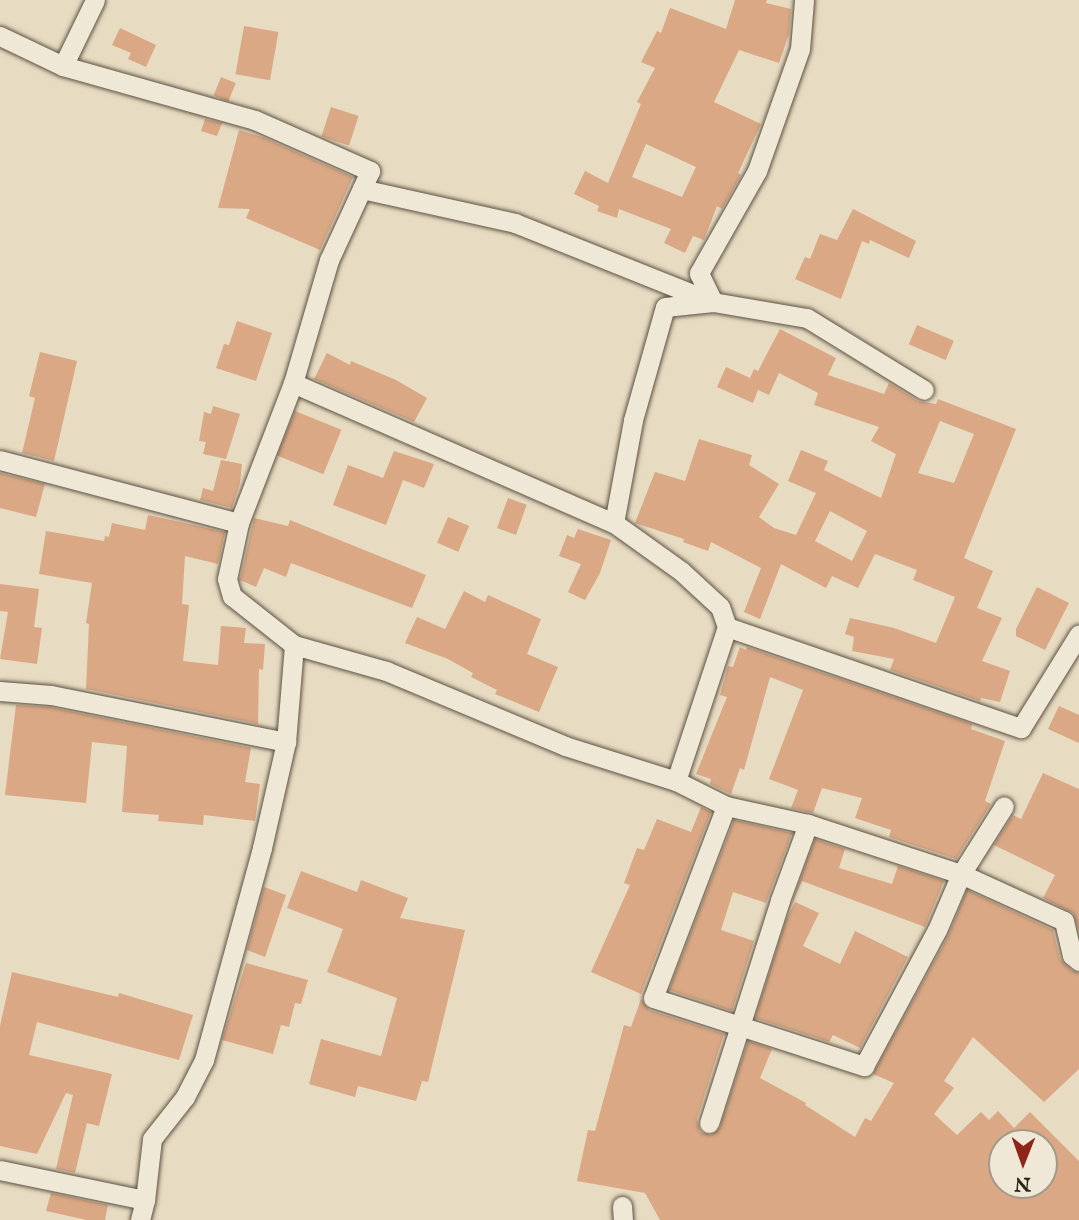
<!DOCTYPE html>
<style>
body{margin:0}
#map{position:relative;width:1079px;height:1220px;overflow:hidden;background:#e7dbc1;font-family:"IM FELL English",serif}
div>[style]{position:absolute}
[style*='--x']{left:calc(var(--x)*1px);top:calc(var(--y)*1px);width:calc(var(--w)*1px);rotate:calc(var(--a)*1deg)}
.building>*{inset:0;background:#daa885;transform-origin:0 0}
.roads{filter:drop-shadow(0 0 2px #5c5142) drop-shadow(0 0 2px #5c5142)}
.minor>*{height:19px;margin:-9.5px;padding:0 9.5px;transform-origin:9.5px;border-radius:9.5px;background:#efe8d7}
span{translate:-50% -50%;white-space:nowrap;text-align:center;line-height:1.15;-webkit-text-stroke:5px #efe8d7;paint-order:stroke}
.north{position:absolute;left:988px;top:1129px;width:70px;height:70px;box-sizing:border-box;background:#efe8d7;border:2px solid #a1998a;border-radius:50%;rotate:181deg;font-size:19px;font-weight:700;line-height:28px;text-align:center;color:#2d2317}
.north::after{content:'';display:block;margin:auto;width:24px;height:32px;background:#8f2418;clip-path:polygon(50% 0,100% 100%,50% 72%,0 100%)}
</style>
<div id="map">
<div class="building">
<i style="clip-path:polygon(evenodd,735px 0,767px 0,766px 3px,791px 9px,789px 34px,779px 63px,739px 50px,714px 102px,761px 124px,738px 173px,741px 175px,722px 209px,717px 206px,704px 240px,693px 236px,685px 253px,664px 243px,671px 229px,619px 209px,617px 218px,597px 211px,599px 206px,574px 194px,585px 171px,608px 183px,641px 104px,637px 102px,655px 68px,641px 62px,657px 31px,661px 33px,670px 8px,726px 29px,735px 0,646px 144px,696px 167px,682px 197px,632px 177px,646px 144px)"></i>
<i style="left:244px;top:26px;width:35px;height:49px;rotate:10deg"></i>
<i style="clip-path:polygon(120px 28px,156px 45px,146px 67px,128px 59px,131px 53px,112px 45px)"></i>
<i style="left:221px;top:77px;width:16px;height:20px;rotate:22deg"></i>
<i style="left:331px;top:107px;width:29px;height:31px;rotate:18deg"></i>
<i style="clip-path:polygon(205px 119px,222px 123px,217px 136px,201px 131px)"></i>
<i style="clip-path:polygon(239px 130px,262px 137px,353px 177px,320px 250px,246px 218px,250px 209px,218px 208px)"></i>
<i style="clip-path:polygon(853px 209px,916px 241px,909px 258px,870px 240px,869px 244px,862px 241px,841px 299px,795px 279px,805px 257px,810px 259px,820px 234px,837px 240px)"></i>
<i style="clip-path:polygon(237px 321px,272px 333px,256px 381px,216px 368px,224px 344px,229px 345px)"></i>
<i style="left:917px;top:325px;width:40px;height:21px;rotate:23deg"></i>
<i style="clip-path:polygon(evenodd,780px 329px,836px 358px,828px 375px,884px 394px,889px 383px,918px 401px,936px 404px,938px 399px,1016px 429px,964px 558px,993px 571px,977px 608px,1002px 618px,982px 661px,1010px 671px,1000px 702px,981px 698px,980px 701px,890px 670px,894px 659px,852px 651px,854px 637px,845px 634px,850px 618px,894px 628px,936px 643px,955px 597px,913px 580px,917px 570px,875px 554px,858px 588px,832px 576px,826px 588px,781px 564px,760px 619px,744px 612px,761px 568px,711px 542px,708px 551px,683px 542px,684px 539px,635px 523px,655px 472px,685px 481px,699px 439px,752px 455px,749px 465px,779px 484px,759px 517px,774px 528px,796px 535px,816px 493px,788px 481px,801px 450px,828px 461px,824px 470px,881px 498px,896px 454px,871px 441px,879px 427px,814px 405px,818px 393px,779px 373px,769px 395px,758px 390px,753px 403px,717px 387px,726px 367px,750px 378px,754px 369px,758px 371px,780px 329px,940px 421px,974px 434px,954px 483px,918px 473px,940px 421px,780px 329px,830px 511px,867px 531px,852px 561px,815px 541px,830px 511px)"></i>
<i style="clip-path:polygon(40px 352px,77px 361px,54px 461px,22px 453px,35px 398px,29px 396px)"></i>
<i style="clip-path:polygon(327px 353px,350px 365px,351px 361px,396px 380px,427px 398px,414px 422px,314px 379px)"></i>
<i style="clip-path:polygon(213px 406px,240px 414px,226px 459px,203px 454px,206px 442px,199px 441px,204px 412px,211px 414px)"></i>
<i style="left:295px;top:411px;width:50px;height:48px;rotate:22deg"></i>
<i style="clip-path:polygon(394px 451px,434px 464px,424px 488px,403px 480px,386px 525px,333px 505px,348px 465px,383px 478px)"></i>
<i style="clip-path:polygon(221px 460px,242px 464px,240px 483px,232px 508px,200px 500px,203px 488px,213px 491px)"></i>
<i style="clip-path:polygon(0 473px,45px 484px,36px 517px,0 508px)"></i>
<i style="left:508px;top:498px;width:20px;height:32px;rotate:20deg"></i>
<i style="clip-path:polygon(148px 515px,225px 532px,218px 564px,185px 556px,182px 604px,189px 605px,183px 661px,218px 665px,221px 626px,246px 628px,244px 643px,265px 644px,263px 670px,259px 669px,258px 724px,86px 689px,89px 624px,86px 623px,92px 583px,39px 574px,46px 531px,104px 541px,105px 536px,109px 537px,112px 523px,145px 530px)"></i>
<i style="left:448px;top:517px;width:23px;height:28px;rotate:23deg"></i>
<i style="clip-path:polygon(254px 518px,288px 526px,290px 520px,426px 575px,412px 608px,291px 563px,286px 577px,264px 568px,256px 587px,240px 580px)"></i>
<i style="clip-path:polygon(578px 529px,611px 540px,600px 573px,585px 600px,568px 592px,581px 564px,559px 556px,567px 535px,574px 538px)"></i>
<i style="clip-path:polygon(0 584px,39px 589px,34px 627px,42px 628px,37px 664px,0 659px,8px 612px,0 611px)"></i>
<i style="clip-path:polygon(1037px 587px,1069px 603px,1045px 650px,1016px 636px,1016px 629px)"></i>
<i style="clip-path:polygon(464px 591px,485px 602px,488px 595px,541px 619px,527px 654px,558px 667px,539px 712px,495px 694px,497px 690px,471px 677px,473px 673px,448px 659px,405px 643px,417px 617px,445px 629px)"></i>
<i style="clip-path:polygon(740px 647px,746px 650px,747px 647px,972px 724px,971px 729px,1005px 741px,985px 801px,991px 804px,956px 859px,889px 837px,891px 830px,855px 818px,862px 798px,822px 788px,813px 813px,791px 808px,798px 790px,769px 779px,803px 690px,770px 677px,744px 770px,740px 768px,731px 794px,710px 784px,711px 779px,696px 774px,727px 697px,720px 695px,728px 666px,733px 667px)"></i>
<i style="clip-path:polygon(16px 705px,49px 707px,251px 748px,245px 782px,260px 784px,255px 821px,204px 815px,203px 825px,158px 821px,159px 815px,122px 812px,127px 746px,92px 742px,86px 803px,5px 795px)"></i>
<i style="clip-path:polygon(1059px 706px,1079px 715px,1079px 743px,1048px 729px)"></i>
<i style="clip-path:polygon(1043px 773px,1079px 789px,1079px 931px,1073px 913px,1043px 898px,1055px 875px,994px 845px,1013px 815px,1021px 819px)"></i>
<i style="clip-path:polygon(701px 807px,711px 812px,641px 994px,591px 972px,630px 885px,624px 883px,637px 848px,644px 850px,657px 819px,691px 832px)"></i>
<i style="clip-path:polygon(734px 820px,792px 833px,766px 903px,733px 892px,721px 930px,754px 941px,732px 1011px,669px 990px)"></i>
<i style="clip-path:polygon(815px 839px,845px 849px,839px 868px,892px 884px,898px 866px,944px 881px,925px 927px,802px 881px,790px 908px)"></i>
<i style="clip-path:polygon(301px 871px,357px 892px,361px 880px,408px 898px,400px 918px,465px 930px,428px 1082px,422px 1081px,416px 1101px,358px 1086px,355px 1097px,309px 1084px,321px 1039px,381px 1056px,397px 998px,327px 972px,343px 929px,287px 908px)"></i>
<i style="clip-path:polygon(264px 887px,286px 895px,265px 957px,247px 950px)"></i>
<i style="clip-path:polygon(evenodd,967px 890px,1053px 930px,1060px 959px,1071px 970px,1079px 973px,1079px 1069px,1044px 1102px,973px 1037px,944px 1081px,954px 1088px,934px 1114px,957px 1135px,981px 1112px,989px 1120px,998px 1111px,1014px 1128px,1030px 1112px,1079px 1161px,1079px 1220px,660px 1220px,645px 1193px,577px 1181px,588px 1130px,595px 1131px,624px 1025px,631px 1027px,641px 999px,649px 1010px,724px 1034px,697px 1119px,700px 1132px,711px 1135px,720px 1127px,748px 1041px,772px 1049px,760px 1078px,806px 1103px,805px 1105px,855px 1137px,865px 1118px,871px 1121px,894px 1083px,873px 1074px,948px 936px,967px 890px,1002px 1143px,1044px 1143px,1044px 1185px,1002px 1185px,1002px 1143px)"></i>
<i style="clip-path:polygon(795px 902px,819px 913px,803px 946px,840px 964px,855px 931px,908px 957px,860px 1048px,833px 1035px,829px 1042px,755px 1018px,786px 920px)"></i>
<i style="clip-path:polygon(246px 963px,308px 980px,301px 1004px,295px 1003px,289px 1027px,281px 1025px,273px 1054px,222px 1040px)"></i>
<i style="clip-path:polygon(12px 972px,118px 997px,119px 993px,193px 1015px,179px 1060px,37px 1022px,29px 1055px,112px 1074px,99px 1126px,87px 1123px,75px 1173px,56px 1169px,73px 1095px,66px 1093px,37px 1154px,0 1146px,0 1026px)"></i>
<i style="clip-path:polygon(51px 1193px,108px 1205px,105px 1220px,87px 1220px,46px 1211px)"></i>
</div>
<div class="roads">
<div class="minor">
<i style="--x:0;--y:36;--w:70;--a:25.5"></i>
<i style="--x:63;--y:66;--w:199;--a:15.7"></i>
<i style="--x:255;--y:120;--w:126;--a:23.9"></i>
<i style="--x:370;--y:171;--w:98;--a:114.7"></i>
<i style="--x:329;--y:260;--w:128;--a:106.3"></i>
<i style="--x:293;--y:383;--w:150;--a:111.1"></i>
<i style="--x:239;--y:523;--w:57;--a:102.1"></i>
<i style="--x:227;--y:579;--w:18;--a:74"></i>
<i style="--x:232;--y:596;--w:79;--a:38.3"></i>
<i style="--x:294;--y:645;--w:97;--a:94.7"></i>
<i style="--x:286;--y:742;--w:109;--a:102.8"></i>
<i style="--x:262;--y:848;--w:220;--a:105.3"></i>
<i style="--x:204;--y:1060;--w:42;--a:117.2"></i>
<i style="--x:185;--y:1097;--w:53;--a:128.2"></i>
<i style="--x:152;--y:1139;--w:61;--a:96.5"></i>
<i style="--x:145;--y:1200;--w:21;--a:104"></i>
<i style="--x:63;--y:66;--w:73;--a:-64.1"></i>
<i style="--x:362;--y:189;--w:157;--a:12.5"></i>
<i style="--x:515;--y:223;--w:213;--a:21.8"></i>
<i style="--x:713;--y:302;--w:95;--a:9.7"></i>
<i style="--x:807;--y:318;--w:137;--a:31.6"></i>
<i style="--x:293;--y:383;--w:350;--a:23.6"></i>
<i style="--x:0;--y:460;--w:247;--a:14.8"></i>
<i style="--x:727;--y:627;--w:21;--a:-109"></i>
<i style="--x:720;--y:607;--w:53;--a:-137.3"></i>
<i style="--x:681;--y:571;--w:82;--a:-144.4"></i>
<i style="--x:614;--y:523;--w:105;--a:-79.5"></i>
<i style="--x:633;--y:420;--w:117;--a:-74.2"></i>
<i style="--x:665;--y:307;--w:48;--a:-5.9"></i>
<i style="--x:713;--y:302;--w:32;--a:-116"></i>
<i style="--x:699;--y:273;--w:117;--a:-60.4"></i>
<i style="--x:757;--y:171;--w:129;--a:-70.6"></i>
<i style="--x:800;--y:49;--w:49;--a:-85.3"></i>
<i style="--x:294;--y:645;--w:96;--a:15.8"></i>
<i style="--x:386;--y:671;--w:194;--a:22.7"></i>
<i style="--x:565;--y:746;--w:116;--a:17.5"></i>
<i style="--x:676;--y:781;--w:56;--a:26.6"></i>
<i style="--x:726;--y:806;--w:84;--a:12.4"></i>
<i style="--x:808;--y:824;--w:161;--a:18.1"></i>
<i style="--x:961;--y:874;--w:113;--a:24.5"></i>
<i style="--x:1064;--y:921;--w:35;--a:77"></i>
<i style="--x:1072;--y:955;--w:9;--a:41"></i>
<i style="--x:0;--y:691;--w:51;--a:4.5"></i>
<i style="--x:51;--y:695;--w:240;--a:11.3"></i>
<i style="--x:676;--y:781;--w:162;--a:-71.7"></i>
<i style="--x:727;--y:627;--w:311;--a:19"></i>
<i style="--x:1021;--y:728;--w:110;--a:-58.3"></i>
<i style="--x:726;--y:806;--w:205;--a:110.8"></i>
<i style="--x:653;--y:998;--w:222;--a:17.9"></i>
<i style="--x:864;--y:1066;--w:154;--a:-61.8"></i>
<i style="--x:937;--y:930;--w:61;--a:-66.8"></i>
<i style="--x:961;--y:874;--w:80;--a:-57.7"></i>
<i style="--x:709;--y:1123;--w:234;--a:-72.3"></i>
<i style="--x:780;--y:900;--w:81;--a:-69.8"></i>
<i style="--x:0;--y:1170;--w:148;--a:11.7"></i>
<i style="--x:622;--y:1206;--w:14;--a:86"></i>
</div>
</div>
<div class="north">N</div>
</div>
